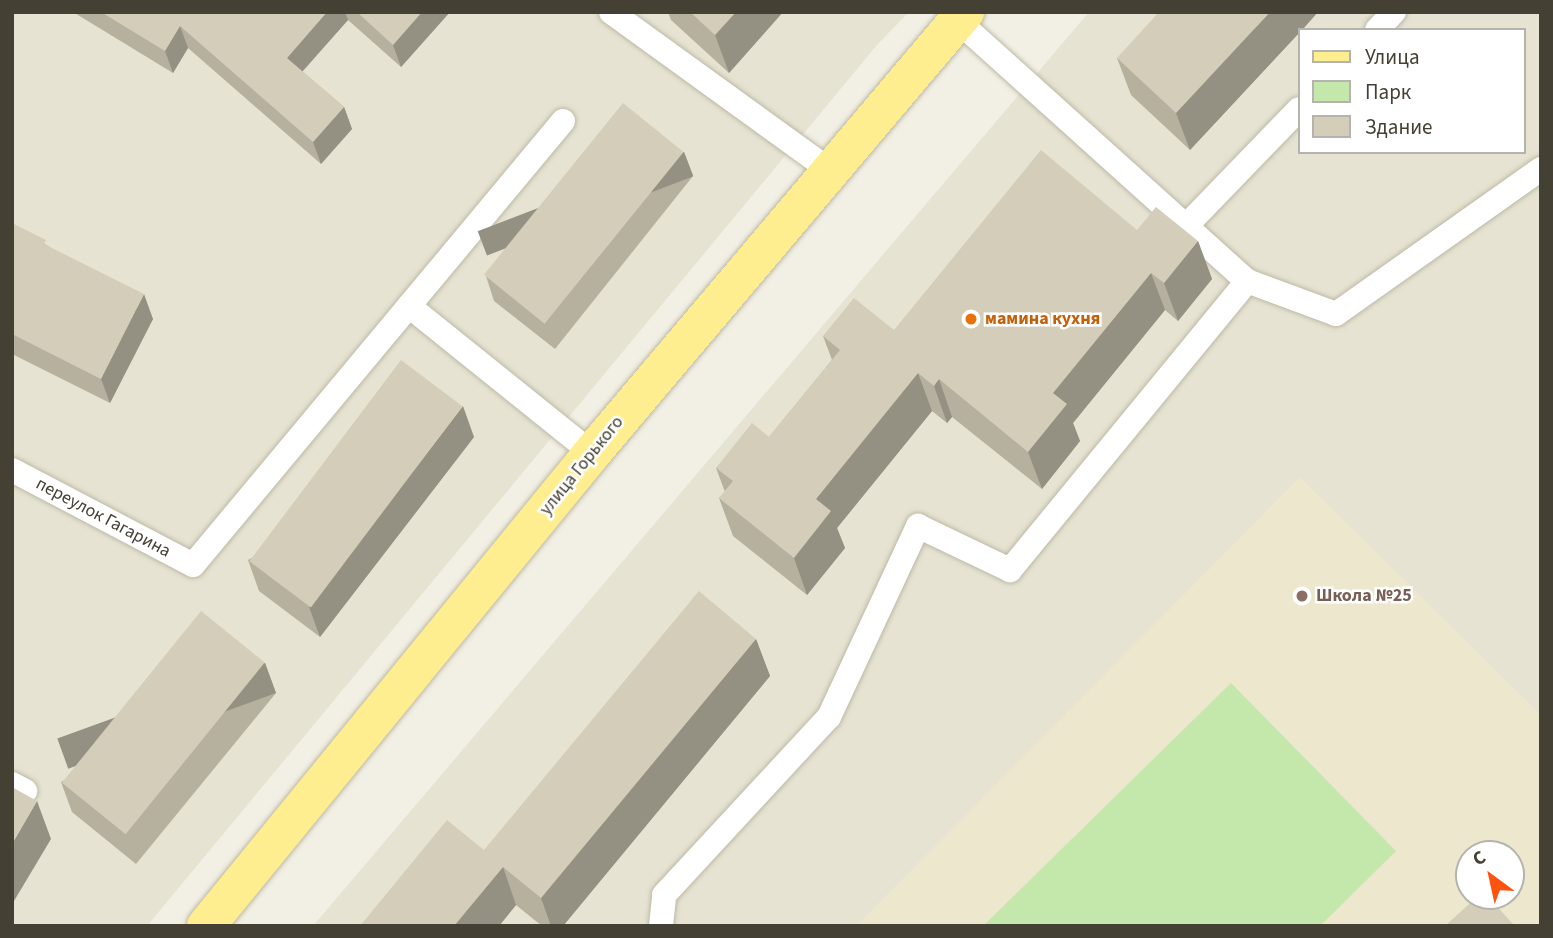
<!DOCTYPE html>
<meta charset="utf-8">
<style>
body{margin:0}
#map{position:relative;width:1553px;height:938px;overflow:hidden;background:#f2f0e4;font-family:"Source Sans 3",sans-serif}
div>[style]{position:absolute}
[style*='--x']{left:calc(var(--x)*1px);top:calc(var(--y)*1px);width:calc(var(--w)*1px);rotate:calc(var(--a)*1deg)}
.residential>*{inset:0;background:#e6e3d2}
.education>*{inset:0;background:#ece7cd}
.green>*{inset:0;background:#c4e8ab}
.roads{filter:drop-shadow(0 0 2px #beb9a6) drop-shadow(0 0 2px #beb9a6)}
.service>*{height:24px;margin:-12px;padding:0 12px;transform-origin:12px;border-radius:12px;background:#fff}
.primary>*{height:38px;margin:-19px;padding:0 19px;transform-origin:19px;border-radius:19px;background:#ffee90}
.wall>*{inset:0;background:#b6b09f}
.shaded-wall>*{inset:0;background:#949082;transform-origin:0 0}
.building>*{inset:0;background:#d4cdb9;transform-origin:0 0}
.dots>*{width:19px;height:19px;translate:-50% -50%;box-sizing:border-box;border:4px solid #fff;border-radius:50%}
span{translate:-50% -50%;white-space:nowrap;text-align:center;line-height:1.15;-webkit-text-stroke:5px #fff;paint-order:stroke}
.food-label{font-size:18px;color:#c56008;font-weight:700}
.left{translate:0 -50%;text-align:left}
.street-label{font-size:18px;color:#444034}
.education-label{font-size:18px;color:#785e54;font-weight:700}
.frame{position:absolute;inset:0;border:14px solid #444034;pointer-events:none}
.legend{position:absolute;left:1298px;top:28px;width:228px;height:126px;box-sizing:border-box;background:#fff;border:2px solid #b4b3ae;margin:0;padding:9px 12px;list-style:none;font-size:21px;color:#444034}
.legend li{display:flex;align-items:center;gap:14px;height:35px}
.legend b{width:35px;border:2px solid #b4b3ae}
.north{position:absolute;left:1455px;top:840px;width:70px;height:70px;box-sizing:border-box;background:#fff;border:2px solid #b4b3ae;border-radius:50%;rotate:327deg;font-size:19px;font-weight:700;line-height:28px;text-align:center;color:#444034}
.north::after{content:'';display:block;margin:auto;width:24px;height:32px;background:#fe530f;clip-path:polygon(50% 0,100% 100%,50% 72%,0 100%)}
</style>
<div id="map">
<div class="residential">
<i style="clip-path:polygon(12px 12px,909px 12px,877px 45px,147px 926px,12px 926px)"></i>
<i style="clip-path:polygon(evenodd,1089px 12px,1541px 12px,1541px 926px,313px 926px,1089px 12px,1299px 30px,1523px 30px,1523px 152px,1299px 152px,1299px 30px,1089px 12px,1469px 854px,1511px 854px,1511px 896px,1469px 896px,1469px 854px)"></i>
</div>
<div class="education">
<i style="clip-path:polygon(evenodd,1300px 477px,1541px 715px,1541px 926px,856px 926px,1300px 477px,1469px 854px,1511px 854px,1511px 896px,1469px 896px,1469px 854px)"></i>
</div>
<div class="green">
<i style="clip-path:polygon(1231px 683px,1396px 851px,1320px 926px,983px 926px)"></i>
</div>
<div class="roads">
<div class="service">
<i style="--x:611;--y:12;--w:269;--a:35.9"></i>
<i style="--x:957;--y:20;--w:390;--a:42"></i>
<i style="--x:1247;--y:281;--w:95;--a:20.3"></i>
<i style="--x:1336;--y:314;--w:251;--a:-35.3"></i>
<i style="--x:1377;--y:30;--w:25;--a:-47"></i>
<i style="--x:1187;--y:225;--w:161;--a:-46"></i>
<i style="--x:409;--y:306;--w:235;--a:38.8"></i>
<i style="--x:12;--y:470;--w:204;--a:27.7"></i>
<i style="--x:193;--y:565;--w:578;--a:-50.19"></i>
<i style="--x:12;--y:784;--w:15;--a:28"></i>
<i style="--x:661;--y:926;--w:31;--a:-84"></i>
<i style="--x:664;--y:895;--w:243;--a:-47.2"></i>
<i style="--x:829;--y:717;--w:211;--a:-65"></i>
<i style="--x:918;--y:526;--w:102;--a:25.6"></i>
<i style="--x:1010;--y:570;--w:374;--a:-50.6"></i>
</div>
<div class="primary">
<i style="--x:206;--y:926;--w:611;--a:-50.78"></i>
<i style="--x:592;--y:453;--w:578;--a:-49.78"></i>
</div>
</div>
<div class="wall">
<i style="clip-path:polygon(73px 12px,450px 12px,401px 67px,348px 20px,302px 71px,344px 107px,352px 129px,321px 164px,188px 48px,173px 73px)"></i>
<i style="clip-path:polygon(668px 12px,783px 12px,729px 73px,671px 20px)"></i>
<i style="clip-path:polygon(1318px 12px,1302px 30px,1299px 30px,1299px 33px,1190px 150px,1131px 95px,1117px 58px)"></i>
<i style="clip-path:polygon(684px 152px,693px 176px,555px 349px,494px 301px,486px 276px)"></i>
<i style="clip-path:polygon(12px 223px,48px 246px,153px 319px,110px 403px,12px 354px)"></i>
<i style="clip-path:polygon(1137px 230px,1198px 241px,1212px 279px,1178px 321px,1165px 310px,1073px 423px,1080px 441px,1042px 489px,952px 417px,947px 423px,932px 411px,837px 528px,845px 548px,807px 595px,733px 536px,719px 498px,725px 492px,716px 468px,769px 437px,832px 360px,823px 336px,894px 330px)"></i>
<i style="clip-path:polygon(474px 437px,320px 637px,259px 591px,248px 560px)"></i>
<i style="clip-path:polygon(756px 639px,770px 676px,563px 926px,542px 926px,516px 905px,499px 926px,360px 926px,484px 850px)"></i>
<i style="clip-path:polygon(265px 663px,276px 693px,136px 864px,72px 812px,61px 782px)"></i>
</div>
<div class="shaded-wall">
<i style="clip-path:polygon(327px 12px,345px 12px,348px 20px,295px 80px,287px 58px)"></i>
<i style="clip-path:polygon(422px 12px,450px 12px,401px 67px,393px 45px)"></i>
<i style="clip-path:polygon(736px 12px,783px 12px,729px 73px,715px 35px)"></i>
<i style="clip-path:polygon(1270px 12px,1318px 12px,1302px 30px,1299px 30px,1299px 33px,1190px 150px,1176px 113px)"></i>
<i style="clip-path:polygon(180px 26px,188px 48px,173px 73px,165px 51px)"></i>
<i style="clip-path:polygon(344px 107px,352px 129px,321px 164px,313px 142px)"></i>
<i style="left:684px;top:152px;width:26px;height:221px;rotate:69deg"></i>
<i style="clip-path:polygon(1198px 241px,1212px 279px,1178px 321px,1164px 283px)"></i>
<i style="clip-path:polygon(1151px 273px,1165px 310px,1073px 423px,1080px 441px,1042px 489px,1028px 452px,1053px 393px)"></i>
<i style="clip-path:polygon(144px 294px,153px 319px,110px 403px,101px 379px)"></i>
<i style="clip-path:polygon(918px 373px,932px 411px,837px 528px,845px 548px,807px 595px,794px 558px,816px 499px)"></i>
<i style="clip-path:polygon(939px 379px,952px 417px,947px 423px,934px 386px)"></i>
<i style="clip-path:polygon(463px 406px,474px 437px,320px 637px,309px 607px)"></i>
<i style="clip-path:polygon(756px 639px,770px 676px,563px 926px,551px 926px,541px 898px)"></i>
<i style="left:265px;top:663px;width:32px;height:221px;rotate:70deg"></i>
<i style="clip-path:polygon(37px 801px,51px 839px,14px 901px,12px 895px,12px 844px)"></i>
<i style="clip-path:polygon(503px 867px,516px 905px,499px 926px,454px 926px)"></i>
</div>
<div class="building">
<i style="clip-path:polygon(101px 12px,327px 12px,287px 58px,344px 107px,313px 142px,180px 26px,165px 51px)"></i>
<i style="clip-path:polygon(357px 12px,422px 12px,393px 45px)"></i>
<i style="clip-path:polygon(690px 12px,736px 12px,715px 35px)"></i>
<i style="clip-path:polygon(1159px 12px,1270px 12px,1176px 113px,1117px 58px)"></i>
<i style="left:623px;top:103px;width:78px;height:221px;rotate:39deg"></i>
<i style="clip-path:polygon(1041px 150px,1137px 230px,1156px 207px,1198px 241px,1164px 283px,1151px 273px,1053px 393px,1067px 404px,1028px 452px,939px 379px,934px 386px,918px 373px,816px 499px,831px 511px,794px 558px,719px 498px,733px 481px,716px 468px,752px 423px,769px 437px,840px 350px,823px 336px,854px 298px,894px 330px)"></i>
<i style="clip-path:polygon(12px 223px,46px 240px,44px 244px,144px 294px,101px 379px,12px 334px)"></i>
<i style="left:401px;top:360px;width:77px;height:252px;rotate:37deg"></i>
<i style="clip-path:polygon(699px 591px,756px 639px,541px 898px,503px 867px,454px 926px,360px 926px,447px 820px,484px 850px)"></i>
<i style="left:201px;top:611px;width:82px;height:221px;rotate:39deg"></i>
<i style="clip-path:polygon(12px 787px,37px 801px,12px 844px)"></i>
<i style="clip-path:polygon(1478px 896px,1487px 896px,1515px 926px,1445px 926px)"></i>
</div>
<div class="dots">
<i style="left:971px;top:319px;background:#e8710a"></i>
<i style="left:1302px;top:596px;background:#8d6e63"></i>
</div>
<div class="food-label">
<span class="left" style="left:985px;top:319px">мамина кухня</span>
</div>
<div class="street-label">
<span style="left:582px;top:466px;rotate:-51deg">улица Горького</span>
<span style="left:103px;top:518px;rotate:28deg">переулок Гагарина</span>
</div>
<div class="education-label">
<span class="left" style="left:1316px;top:596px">Школа №25</span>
</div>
<div class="frame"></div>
<ul class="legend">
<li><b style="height:9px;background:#ffee90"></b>Улица</li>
<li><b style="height:19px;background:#c4e8ab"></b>Парк</li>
<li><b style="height:19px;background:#d4cdb9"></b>Здание</li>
</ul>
<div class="north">С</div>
</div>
